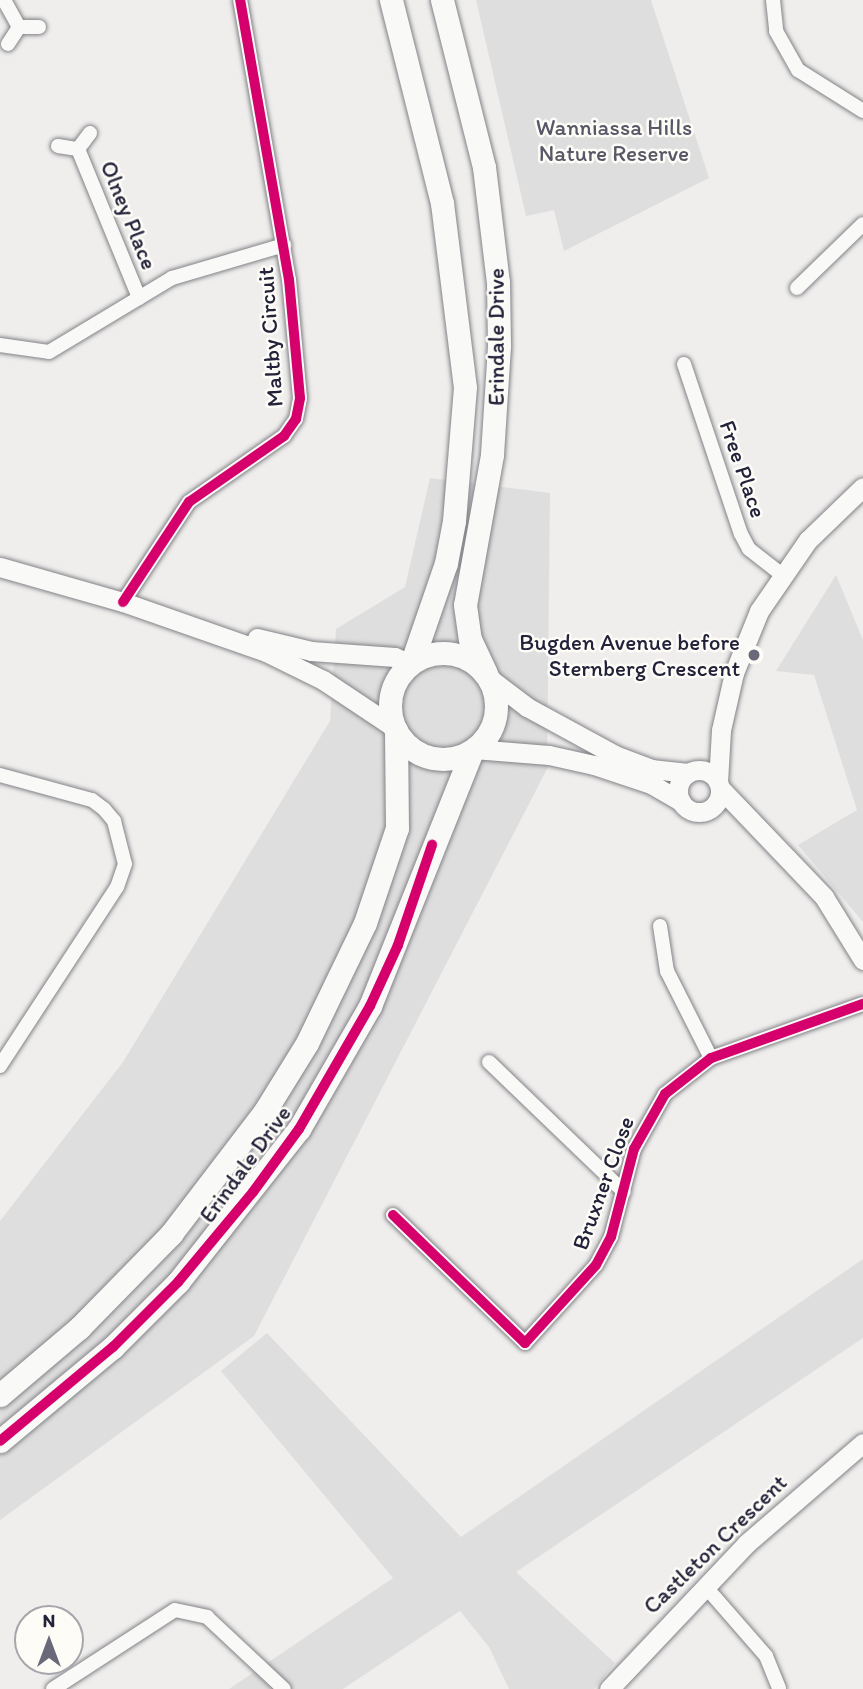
<!DOCTYPE html>
<style>
body{margin:0}
#map{position:relative;width:863px;height:1689px;overflow:hidden;background:#efeeed;font-family:Itim,sans-serif}
div>[style]{position:absolute}
[style*='--x']{left:calc(var(--x)*1px);top:calc(var(--y)*1px);width:calc(var(--w)*1px);rotate:calc(var(--a)*1deg)}
.built>*{inset:0;background:#dfdede}
.roads{filter:drop-shadow(0 0 2px #838287) drop-shadow(0 0 2px #838287)}
.street>*{height:14px;margin:-7px;padding:0 7px;transform-origin:7px;border-radius:7px;background:#f9f9f7}
.secondary>*{height:19px;margin:-9.5px;padding:0 9.5px;transform-origin:9.5px;border-radius:9.5px;background:#f9f9f7}
.secondary>.ring{margin:-9.5px;padding:0;box-sizing:content-box;background:none;border:19px solid #f9f9f7;border-radius:50%}
.primary>*{height:23px;margin:-11.5px;padding:0 11.5px;transform-origin:11.5px;border-radius:11.5px;background:#f9f9f7}
.primary>.ring{margin:-11.5px;padding:0;box-sizing:content-box;background:none;border:23px solid #f9f9f7;border-radius:50%}
.cycleway>*{height:10px;margin:-5px;padding:0 5px;transform-origin:5px;border-radius:5px;background:#d6006c}
.dots>*{width:19px;height:19px;translate:-50% -50%;box-sizing:border-box;border:4px solid #fdfcf7;border-radius:50%}
span{translate:-50% -50%;white-space:nowrap;text-align:center;line-height:1.15;-webkit-text-stroke:5px #fdfcf7;paint-order:stroke}
.park-label{font-size:23px;color:#575768}
.street-label{font-size:23px;color:#22223b}
.poi-label{font-size:23px;color:#22223b}
.right{translate:-100% -50%;text-align:right}
.north{position:absolute;left:14px;top:1605px;width:70px;height:70px;box-sizing:border-box;background:#fdfcf7;border:2px solid #a5a5ac;border-radius:50%;rotate:0deg;font-size:19px;font-weight:700;line-height:28px;text-align:center;color:#22223b}
.north::after{content:'';display:block;margin:auto;width:24px;height:32px;background:#6a6979;clip-path:polygon(50% 0,100% 100%,50% 72%,0 100%)}
</style>
<div id="map">
<div class="built">
<i style="clip-path:polygon(476px 0,651px 0,709px 178px,564px 251px,554px 210px,526px 216px)"></i>
<i style="clip-path:polygon(430px 478px,550px 493px,547px 769px,254px 1336px,0 1520px,0 1221px,123px 1062px,330px 721px,336px 629px,405px 587px)"></i>
<i style="clip-path:polygon(836px 575px,863px 640px,863px 922px,798px 845px,857px 810px,814px 675px,776px 671px)"></i>
<i style="clip-path:polygon(863px 1259px,863px 1338px,516px 1572px,615px 1663px,594px 1689px,509px 1689px,489px 1647px,460px 1611px,343px 1689px,229px 1689px,393px 1578px,221px 1371px,267px 1333px,461px 1537px)"></i>
</div>
<div class="roads">
<div class="street">
<i style="--x:4;--y:0;--w:31;--a:61"></i>
<i style="--x:19;--y:27;--w:20;--a:0"></i>
<i style="--x:773;--y:0;--w:31;--a:84"></i>
<i style="--x:776;--y:31;--w:45;--a:60.6"></i>
<i style="--x:798;--y:70;--w:77;--a:32.2"></i>
<i style="--x:8;--y:44;--w:20;--a:-57"></i>
<i style="--x:58;--y:146;--w:20;--a:9"></i>
<i style="--x:78;--y:149;--w:161;--a:67.7"></i>
<i style="--x:78;--y:149;--w:20;--a:-53"></i>
<i style="--x:797;--y:288;--w:92;--a:-44.1"></i>
<i style="--x:0;--y:345;--w:49;--a:8.1"></i>
<i style="--x:49;--y:352;--w:144;--a:-31"></i>
<i style="--x:172;--y:278;--w:117;--a:-16.4"></i>
<i style="--x:684;--y:364;--w:179;--a:71.5"></i>
<i style="--x:741;--y:534;--w:17;--a:62"></i>
<i style="--x:749;--y:549;--w:41;--a:38"></i>
<i style="--x:123;--y:602;--w:120;--a:-56.6"></i>
<i style="--x:189;--y:502;--w:116;--a:-34.8"></i>
<i style="--x:284;--y:436;--w:21;--a:-55"></i>
<i style="--x:296;--y:419;--w:21;--a:-79"></i>
<i style="--x:300;--y:398;--w:119;--a:-95.3"></i>
<i style="--x:289;--y:280;--w:284;--a:-99.9"></i>
<i style="--x:0;--y:775;--w:95;--a:15.2"></i>
<i style="--x:92;--y:800;--w:15;--a:37"></i>
<i style="--x:104;--y:809;--w:16;--a:50"></i>
<i style="--x:114;--y:821;--w:44;--a:75.7"></i>
<i style="--x:125;--y:864;--w:24;--a:109"></i>
<i style="--x:117;--y:887;--w:214;--a:123.2"></i>
<i style="--x:660;--y:926;--w:46;--a:81.2"></i>
<i style="--x:667;--y:971;--w:97;--a:63.2"></i>
<i style="--x:489;--y:1062;--w:187;--a:43.9"></i>
<i style="--x:393;--y:1215;--w:184;--a:44.1"></i>
<i style="--x:525;--y:1343;--w:105;--a:-47.7"></i>
<i style="--x:596;--y:1265;--w:32;--a:-62"></i>
<i style="--x:611;--y:1237;--w:91;--a:-75.4"></i>
<i style="--x:634;--y:1149;--w:63;--a:-60.6"></i>
<i style="--x:665;--y:1094;--w:58;--a:-38"></i>
<i style="--x:711;--y:1058;--w:161;--a:-19.6"></i>
<i style="--x:705;--y:1586;--w:93;--a:48.9"></i>
<i style="--x:766;--y:1656;--w:35;--a:68"></i>
<i style="--x:53;--y:1689;--w:145;--a:-32.9"></i>
<i style="--x:175;--y:1610;--w:33;--a:12"></i>
<i style="--x:207;--y:1617;--w:105;--a:43.1"></i>
</div>
<div class="secondary">
<i style="--x:0;--y:567;--w:128;--a:15.9"></i>
<i style="--x:123;--y:602;--w:151;--a:19.3"></i>
<i style="--x:266;--y:652;--w:64;--a:26.2"></i>
<i style="--x:323;--y:680;--w:87;--a:33.7"></i>
<i style="--x:257;--y:638;--w:56;--a:13.5"></i>
<i style="--x:311;--y:651;--w:84;--a:4.1"></i>
<i style="--x:395;--y:657;--w:17;--a:25"></i>
<i style="--x:489;--y:678;--w:48;--a:37.3"></i>
<i style="--x:527;--y:707;--w:100;--a:28.6"></i>
<i style="--x:615;--y:755;--w:39;--a:21"></i>
<i style="--x:651;--y:769;--w:37;--a:6"></i>
<i style="--x:474;--y:749;--w:75;--a:4.6"></i>
<i style="--x:549;--y:755;--w:46;--a:12.5"></i>
<i style="--x:594;--y:765;--w:60;--a:18.4"></i>
<i style="--x:651;--y:784;--w:34;--a:30"></i>
<i class="ring" style="left:678px;top:770px;width:23px;height:23px"></i>
<i style="--x:718;--y:782;--w:52;--a:-86.7"></i>
<i style="--x:721;--y:730;--w:58;--a:-77.2"></i>
<i style="--x:734;--y:673;--w:67;--a:-68"></i>
<i style="--x:759;--y:611;--w:86;--a:-55.4"></i>
<i style="--x:808;--y:540;--w:76;--a:-43.9"></i>
<i style="--x:720;--y:788;--w:151;--a:46.3"></i>
<i style="--x:824;--y:897;--w:74;--a:58.2"></i>
<i style="--x:609;--y:1689;--w:201;--a:-46.6"></i>
<i style="--x:747;--y:1543;--w:153;--a:-40.8"></i>
</div>
<div class="primary">
<i style="--x:391;--y:0;--w:209;--a:75.9"></i>
<i style="--x:442;--y:203;--w:185;--a:82.9"></i>
<i style="--x:465;--y:387;--w:134;--a:94.7"></i>
<i style="--x:454;--y:521;--w:43;--a:100.8"></i>
<i style="--x:446;--y:563;--w:105;--a:109"></i>
<i style="--x:442;--y:0;--w:172;--a:75.9"></i>
<i style="--x:484;--y:167;--w:116;--a:83.1"></i>
<i style="--x:498;--y:282;--w:64;--a:89.1"></i>
<i style="--x:499;--y:346;--w:109;--a:93.7"></i>
<i style="--x:492;--y:455;--w:152;--a:100.2"></i>
<i style="--x:465;--y:605;--w:34;--a:82"></i>
<i style="--x:470;--y:639;--w:38;--a:65"></i>
<i class="ring" style="left:390px;top:653px;width:83px;height:83px"></i>
<i style="--x:0;--y:1395;--w:104;--a:-40.3"></i>
<i style="--x:79;--y:1328;--w:132;--a:-45.6"></i>
<i style="--x:171;--y:1234;--w:155;--a:-52.6"></i>
<i style="--x:265;--y:1111;--w:80;--a:-58.3"></i>
<i style="--x:307;--y:1043;--w:133;--a:-64.2"></i>
<i style="--x:365;--y:923;--w:100;--a:-71.4"></i>
<i style="--x:397;--y:828;--w:98;--a:-90.6"></i>
<i style="--x:0;--y:1441;--w:147;--a:-39.8"></i>
<i style="--x:113;--y:1347;--w:92;--a:-45"></i>
<i style="--x:178;--y:1282;--w:195;--a:-51.7"></i>
<i style="--x:299;--y:1129;--w:142;--a:-60"></i>
<i style="--x:370;--y:1006;--w:275;--a:-68.2"></i>
</div>
</div>
<div class="cycleway">
<i style="--x:123;--y:602;--w:120;--a:-56.6"></i>
<i style="--x:189;--y:502;--w:116;--a:-34.8"></i>
<i style="--x:284;--y:436;--w:21;--a:-55"></i>
<i style="--x:296;--y:419;--w:21;--a:-79"></i>
<i style="--x:300;--y:398;--w:119;--a:-95.3"></i>
<i style="--x:289;--y:280;--w:284;--a:-99.9"></i>
<i style="--x:393;--y:1215;--w:184;--a:44.1"></i>
<i style="--x:525;--y:1343;--w:105;--a:-47.7"></i>
<i style="--x:596;--y:1265;--w:32;--a:-62"></i>
<i style="--x:611;--y:1237;--w:91;--a:-75.4"></i>
<i style="--x:634;--y:1149;--w:63;--a:-60.6"></i>
<i style="--x:665;--y:1094;--w:58;--a:-38"></i>
<i style="--x:711;--y:1058;--w:161;--a:-19.6"></i>
<i style="--x:0;--y:1441;--w:147;--a:-39.8"></i>
<i style="--x:113;--y:1347;--w:92;--a:-45"></i>
<i style="--x:178;--y:1282;--w:117;--a:-50.2"></i>
<i style="--x:253;--y:1192;--w:78;--a:-53.9"></i>
<i style="--x:299;--y:1129;--w:142;--a:-60"></i>
<i style="--x:370;--y:1006;--w:67;--a:-65.3"></i>
<i style="--x:398;--y:945;--w:106;--a:-71.2"></i>
</div>
<div class="dots">
<i style="left:754px;top:655px;background:#6a6979"></i>
</div>
<div class="park-label">
<span style="left:614px;top:140px">Wanniassa Hills<br>Nature Reserve</span>
</div>
<div class="street-label">
<span style="left:129px;top:215px;rotate:68deg">Olney Place</span>
<span style="left:270px;top:337px;rotate:-94deg">Maltby Circuit</span>
<span style="left:496px;top:337px;rotate:-90deg">Erindale Drive</span>
<span style="left:743px;top:469px;rotate:71deg">Free Place</span>
<span style="left:245px;top:1164px;rotate:-54deg">Erindale Drive</span>
<span style="left:603px;top:1183px;rotate:-70deg">Bruxner Close</span>
<span style="left:715px;top:1544px;rotate:-44deg">Castleton Crescent</span>
</div>
<div class="poi-label">
<span class="right" style="left:740px;top:655px">Bugden Avenue before<br>Sternberg Crescent</span>
</div>
<div class="north">N</div>
</div>
